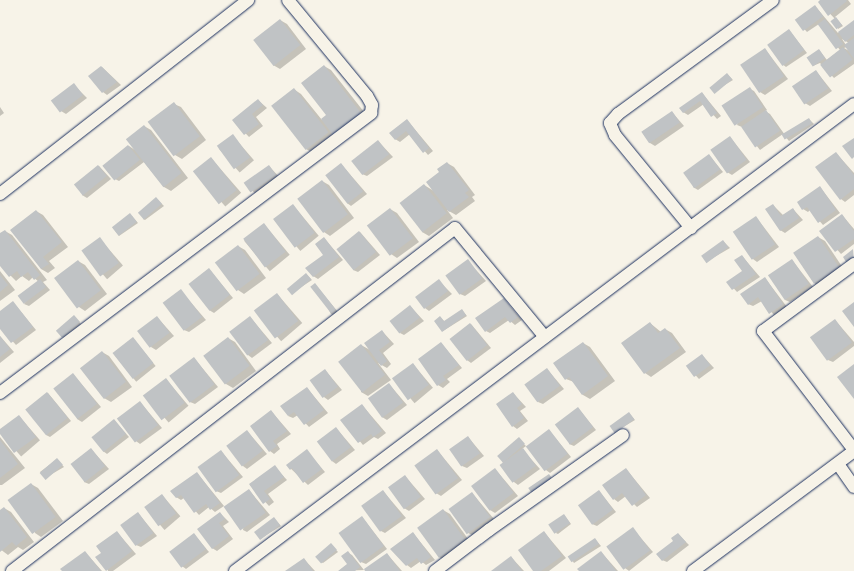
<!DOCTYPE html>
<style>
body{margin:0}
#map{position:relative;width:854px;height:571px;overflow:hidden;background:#f7f3e8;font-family:Caveat,sans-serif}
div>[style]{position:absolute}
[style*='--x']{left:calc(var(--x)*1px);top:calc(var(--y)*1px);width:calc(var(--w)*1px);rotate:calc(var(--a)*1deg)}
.shadow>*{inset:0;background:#0003;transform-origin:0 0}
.building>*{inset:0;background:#c0c3c5;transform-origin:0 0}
.roads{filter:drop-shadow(0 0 1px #1b2f5e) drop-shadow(0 0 1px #1b2f5e)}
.street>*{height:12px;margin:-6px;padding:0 6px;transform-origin:6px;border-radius:6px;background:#f7f3e8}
span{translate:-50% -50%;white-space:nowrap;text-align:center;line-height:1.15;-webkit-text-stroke:4px #f7f3e8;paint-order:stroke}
</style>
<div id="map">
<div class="shadow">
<i style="clip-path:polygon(822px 0,848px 0,851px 4px,835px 17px,843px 26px,838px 29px,835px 19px,819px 2px)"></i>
<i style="clip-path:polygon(evenodd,815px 6px,838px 33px,854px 22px,854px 64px,834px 78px,820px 63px,813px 66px,819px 50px,827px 60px,840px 50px,819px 24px,807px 32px,796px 20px,815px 6px,842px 39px,849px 43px,846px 45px,842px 39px,815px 6px,847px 47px,851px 52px,844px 48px,847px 47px)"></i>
<i style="clip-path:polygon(280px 20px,287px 24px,306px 49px,280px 69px,273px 65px)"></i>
<i style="clip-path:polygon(789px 30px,807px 53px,786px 67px,782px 64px)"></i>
<i style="clip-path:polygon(765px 49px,788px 79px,765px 95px,760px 92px)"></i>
<i style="clip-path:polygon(324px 66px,331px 70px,368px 117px,313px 153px,306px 149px,295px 90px,301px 94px,322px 120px,328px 115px)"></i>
<i style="clip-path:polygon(102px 67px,121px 85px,107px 95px,103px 92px)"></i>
<i style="clip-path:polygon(816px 71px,832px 91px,810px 106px,805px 103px)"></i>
<i style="clip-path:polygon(727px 74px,733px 80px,713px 92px)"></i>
<i style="clip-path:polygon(74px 85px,87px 98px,66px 114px,61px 111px)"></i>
<i style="clip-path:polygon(750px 89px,754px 91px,767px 110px,765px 111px,770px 114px,785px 135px,809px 119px,814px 124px,789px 141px,783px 134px,760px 150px,742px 127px,737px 125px)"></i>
<i style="clip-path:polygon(702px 93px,721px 116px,717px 119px,704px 104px,688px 115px,683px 112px)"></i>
<i style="clip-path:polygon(258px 100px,267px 108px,256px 117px,263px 126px,249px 137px,233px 120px)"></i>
<i style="clip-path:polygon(174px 104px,181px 107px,206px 140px,182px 159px,175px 155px)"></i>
<i style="clip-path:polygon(0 107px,4px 113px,0 116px)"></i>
<i style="clip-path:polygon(672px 112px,684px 126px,655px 146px,650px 143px,642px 132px)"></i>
<i style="clip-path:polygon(407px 120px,433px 151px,428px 155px,410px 134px,400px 142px,395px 139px)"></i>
<i style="clip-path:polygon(144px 126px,151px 130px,188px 178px,171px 191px,164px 187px,144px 162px,119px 181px,115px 179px,129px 146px,135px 150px)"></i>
<i style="left:233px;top:136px;width:32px;height:19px;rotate:49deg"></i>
<i style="clip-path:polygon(730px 137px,750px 162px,732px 175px,727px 172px)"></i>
<i style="clip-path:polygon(378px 141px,393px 157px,367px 176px,362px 174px)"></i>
<i style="clip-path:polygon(836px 153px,854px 173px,854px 195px,845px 202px,841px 199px)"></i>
<i style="clip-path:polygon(709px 155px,723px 172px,698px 190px,693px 187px)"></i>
<i style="left:211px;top:158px;width:46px;height:21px;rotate:49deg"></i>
<i style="clip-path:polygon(447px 163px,454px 167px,475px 195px,472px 197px,475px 201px,456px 215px,447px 210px,453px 218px,429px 236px,422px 232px,424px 185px,434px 191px)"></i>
<i style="clip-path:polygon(341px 164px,367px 194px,351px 206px,347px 203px)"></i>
<i style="clip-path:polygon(99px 166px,111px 179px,87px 198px,82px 195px)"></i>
<i style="left:269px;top:166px;width:16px;height:29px;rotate:47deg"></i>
<i style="clip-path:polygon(322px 181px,329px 185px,354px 218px,330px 236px,324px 232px,299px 199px)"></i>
<i style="clip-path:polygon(820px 187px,840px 213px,823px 225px,810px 210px,808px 212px,803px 209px)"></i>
<i style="clip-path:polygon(156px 198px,164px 206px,145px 220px,143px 219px)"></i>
<i style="left:293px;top:205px;width:40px;height:24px;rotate:50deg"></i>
<i style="clip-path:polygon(773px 205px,783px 215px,793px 209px,803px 220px,785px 233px,780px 230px)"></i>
<i style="clip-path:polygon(390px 209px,397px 213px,419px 242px,397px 258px,391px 254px)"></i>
<i style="clip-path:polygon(36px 211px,43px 215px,68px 247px,49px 261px,55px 268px,48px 273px,41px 269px)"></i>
<i style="clip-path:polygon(842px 215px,854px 229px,854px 244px,841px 254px,821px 231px)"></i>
<i style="clip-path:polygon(132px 216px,138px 223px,119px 236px,113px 228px)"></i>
<i style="clip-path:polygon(756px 217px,779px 247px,757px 262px,753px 259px)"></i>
<i style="left:264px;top:224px;width:40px;height:26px;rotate:50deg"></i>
<i style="clip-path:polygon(5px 231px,12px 235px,47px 280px,43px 282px,50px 290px,29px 306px,24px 304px,39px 282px,33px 277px,29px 281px,22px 276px,16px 281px,0 265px,0 235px)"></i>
<i style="clip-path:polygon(360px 232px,380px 255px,358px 272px,353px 270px)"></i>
<i style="clip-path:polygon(818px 237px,825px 241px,845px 271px,822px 288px,815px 284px,794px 253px)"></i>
<i style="clip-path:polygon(324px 238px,343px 260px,318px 279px,313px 276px,325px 255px)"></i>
<i style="left:100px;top:239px;width:35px;height:21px;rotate:49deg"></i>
<i style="clip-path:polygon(723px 241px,730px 248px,706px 262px)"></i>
<i style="clip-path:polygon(238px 246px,245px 250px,266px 278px,244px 294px,238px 290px)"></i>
<i style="clip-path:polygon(742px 256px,760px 277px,737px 292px,728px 282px,743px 272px)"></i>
<i style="clip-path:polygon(792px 260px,813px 287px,790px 302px,785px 300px)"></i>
<i style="clip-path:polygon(78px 261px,85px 265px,107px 294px,85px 311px,79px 307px)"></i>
<i style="clip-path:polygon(468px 261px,486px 281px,465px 296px,460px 294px)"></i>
<i style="clip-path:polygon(209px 269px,233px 298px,214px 313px,209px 310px)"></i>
<i style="clip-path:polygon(0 271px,15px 290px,0 301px)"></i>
<i style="clip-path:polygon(306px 274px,312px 280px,292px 293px)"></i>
<i style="clip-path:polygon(765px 278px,787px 307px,774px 315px,762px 301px,753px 306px,748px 304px)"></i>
<i style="clip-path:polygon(439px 281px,452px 294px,429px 311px,425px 308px)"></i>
<i style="clip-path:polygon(315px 284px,338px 312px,333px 315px,331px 314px)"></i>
<i style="clip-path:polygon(181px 291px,206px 320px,189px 332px,184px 330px)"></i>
<i style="left:278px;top:295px;width:37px;height:28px;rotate:49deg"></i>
<i style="clip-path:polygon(504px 299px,522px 320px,515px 325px,509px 320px,490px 333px,486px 331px)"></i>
<i style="clip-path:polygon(13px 302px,36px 330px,16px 345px,0 327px,0 312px)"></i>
<i style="clip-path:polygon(410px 306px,424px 321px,404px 335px,400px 333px)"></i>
<i style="clip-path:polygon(462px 310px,467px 316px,443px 331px,440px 317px,445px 322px)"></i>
<i style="clip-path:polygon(74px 316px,81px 324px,63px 338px,61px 336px)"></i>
<i style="clip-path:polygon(157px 317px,174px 336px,156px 350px,151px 347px)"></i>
<i style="clip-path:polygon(250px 317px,272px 343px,252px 358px,248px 355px)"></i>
<i style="clip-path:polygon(835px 320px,854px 342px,854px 346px,833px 362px,828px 360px)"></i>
<i style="clip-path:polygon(650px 323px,661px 332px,665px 329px,672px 333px,686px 352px,651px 377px,645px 373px)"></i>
<i style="clip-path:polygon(471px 324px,491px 348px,471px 363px,467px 360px)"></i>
<i style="clip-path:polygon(382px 331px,394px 344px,383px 353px,391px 364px,387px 368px,378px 363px,391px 380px,368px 396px,361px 392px,361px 345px,372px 351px)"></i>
<i style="clip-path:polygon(0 336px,14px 352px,0 363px)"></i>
<i style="left:133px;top:338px;width:36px;height:25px;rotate:51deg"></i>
<i style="clip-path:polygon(228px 338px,235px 342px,256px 371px,233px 388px,226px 384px)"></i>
<i style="clip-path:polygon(441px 343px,462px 368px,447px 379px,450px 382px,443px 388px,438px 385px)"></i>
<i style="clip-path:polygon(583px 343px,590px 347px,615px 381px,590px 399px,583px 395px,574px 382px,566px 379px)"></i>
<i style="clip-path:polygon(102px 352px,109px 356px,132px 387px,111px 402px,104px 398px)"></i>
<i style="clip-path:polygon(702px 355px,714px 368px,699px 379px,687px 366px)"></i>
<i style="clip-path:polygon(194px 358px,218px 387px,195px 404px,190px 402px)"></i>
<i style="left:413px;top:364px;width:31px;height:24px;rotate:50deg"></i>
<i style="clip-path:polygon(547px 369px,564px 389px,543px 404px,538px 402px)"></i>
<i style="clip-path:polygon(325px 370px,342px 390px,328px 400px,324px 397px)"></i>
<i style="clip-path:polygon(73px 374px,101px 407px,82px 422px,77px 419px)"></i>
<i style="left:166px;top:379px;width:35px;height:26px;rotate:50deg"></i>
<i style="clip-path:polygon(389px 384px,407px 405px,387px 420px,382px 417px)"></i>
<i style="clip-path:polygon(307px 388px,328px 413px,309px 427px,298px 415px,293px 418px,288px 416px)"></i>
<i style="clip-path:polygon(48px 393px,71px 421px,50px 437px,46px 435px)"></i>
<i style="clip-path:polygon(513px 393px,526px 407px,520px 411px,528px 421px,517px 429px,513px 426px)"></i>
<i style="clip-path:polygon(140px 402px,162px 428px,140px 444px,136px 441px)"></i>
<i style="clip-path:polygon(362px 405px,386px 433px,378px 439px,374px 437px,363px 445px,342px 420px)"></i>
<i style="clip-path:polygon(578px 408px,596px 430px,574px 446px,569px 444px)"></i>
<i style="clip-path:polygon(271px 411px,291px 434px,277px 444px,280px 449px,274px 454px,270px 451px)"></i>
<i style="clip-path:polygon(629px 413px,635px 420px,615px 432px)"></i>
<i style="left:19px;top:416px;width:32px;height:25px;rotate:49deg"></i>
<i style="clip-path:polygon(114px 420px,129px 437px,107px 454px,103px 451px)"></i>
<i style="clip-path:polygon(336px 428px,355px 450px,336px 464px,332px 461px)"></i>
<i style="clip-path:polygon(549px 430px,571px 457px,550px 473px,546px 470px)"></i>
<i style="clip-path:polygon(247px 431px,267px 454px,247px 469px,243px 466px)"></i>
<i style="clip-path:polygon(0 437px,25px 468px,2px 485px,0 485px)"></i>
<i style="clip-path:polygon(468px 437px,484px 456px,467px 468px,462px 466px)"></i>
<i style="clip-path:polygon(519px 439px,526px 446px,522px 449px,540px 469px,518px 485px,514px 482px,502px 461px)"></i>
<i style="clip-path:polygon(91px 449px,109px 469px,89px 484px,84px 482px)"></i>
<i style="clip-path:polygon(437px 450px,462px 480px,441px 496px,436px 493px)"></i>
<i style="clip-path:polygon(221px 451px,243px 477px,221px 493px,216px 491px)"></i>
<i style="clip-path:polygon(307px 451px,325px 472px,308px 485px,287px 465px)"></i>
<i style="clip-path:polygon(57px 459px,64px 467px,45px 478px,40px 472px)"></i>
<i style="clip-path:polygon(275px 467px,287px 480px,268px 494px,274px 502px,269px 506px,250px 485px)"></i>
<i style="clip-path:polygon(495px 469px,518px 496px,495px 513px,490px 510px)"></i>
<i style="clip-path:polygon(626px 469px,650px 498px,637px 507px,626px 496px,618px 502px,614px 499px)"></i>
<i style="clip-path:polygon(197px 473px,224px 506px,215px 512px,209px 507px,199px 515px,184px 498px,181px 500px,176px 497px)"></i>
<i style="clip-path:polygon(405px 476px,425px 499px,409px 511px,404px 508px)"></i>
<i style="clip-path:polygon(31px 484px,38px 488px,63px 521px,41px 537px,35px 533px)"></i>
<i style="clip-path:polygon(249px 490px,270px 515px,247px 532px,243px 530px)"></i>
<i style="clip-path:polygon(383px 491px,406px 518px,385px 533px,381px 531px)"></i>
<i style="clip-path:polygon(599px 491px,616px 512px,597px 526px,592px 524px)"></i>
<i style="clip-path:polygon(472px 493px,494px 519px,472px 535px,468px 533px)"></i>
<i style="left:162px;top:495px;width:28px;height:21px;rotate:49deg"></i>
<i style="clip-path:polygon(4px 508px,11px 512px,34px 542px,23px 550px,18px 547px,8px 555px,0 549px,0 511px)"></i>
<i style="clip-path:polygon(443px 510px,450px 514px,471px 543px,446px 561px,439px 557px)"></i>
<i style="clip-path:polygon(138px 513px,157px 536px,141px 547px,136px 545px)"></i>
<i style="clip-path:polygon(220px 513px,229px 522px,223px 526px,233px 539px,217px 551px,212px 548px)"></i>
<i style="clip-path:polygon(564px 515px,571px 524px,558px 534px,556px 533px)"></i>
<i style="clip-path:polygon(362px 517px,387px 549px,366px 564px,361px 562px)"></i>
<i style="clip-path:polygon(274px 518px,281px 526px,260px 539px)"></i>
<i style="clip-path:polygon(633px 529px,653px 552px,629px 571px,625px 568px)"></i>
<i style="clip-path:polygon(117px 532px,136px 554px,113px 571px,108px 571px,102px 553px)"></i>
<i style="clip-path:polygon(544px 532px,566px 558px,549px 571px,535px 571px)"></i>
<i style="clip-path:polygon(413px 533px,435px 560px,426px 565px,421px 561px,411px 568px,407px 565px)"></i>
<i style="clip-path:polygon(194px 534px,209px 552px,186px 569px,182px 566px)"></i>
<i style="clip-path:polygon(678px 534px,689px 545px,667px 562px,662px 560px)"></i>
<i style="clip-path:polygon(595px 539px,601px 546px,574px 563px,570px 557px)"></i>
<i style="clip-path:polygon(331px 544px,338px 552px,323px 563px,321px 562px)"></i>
<i style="clip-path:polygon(85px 552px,102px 571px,63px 571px)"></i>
<i style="clip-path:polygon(601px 552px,618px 571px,580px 571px)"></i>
<i style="clip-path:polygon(348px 553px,352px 555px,364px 570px,339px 571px,348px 564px)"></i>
<i style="clip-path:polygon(387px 554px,402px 571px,366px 571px)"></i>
<i style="clip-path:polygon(511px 557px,524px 571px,494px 571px)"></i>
<i style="clip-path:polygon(304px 559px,315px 571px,287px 571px)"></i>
</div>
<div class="building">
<i style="clip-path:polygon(820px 0,846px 0,847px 1px,828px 16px,818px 2px)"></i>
<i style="left:815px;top:5px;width:14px;height:25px;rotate:54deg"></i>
<i style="left:836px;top:17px;width:10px;height:7px;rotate:53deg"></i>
<i style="left:280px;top:19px;width:33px;height:34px;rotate:52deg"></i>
<i style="left:825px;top:19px;width:31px;height:9px;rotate:54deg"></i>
<i style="clip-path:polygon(854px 20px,854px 35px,845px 42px,838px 32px)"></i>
<i style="left:789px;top:29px;width:26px;height:27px;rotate:54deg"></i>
<i style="clip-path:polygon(854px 38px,854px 59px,844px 45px)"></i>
<i style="left:843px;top:47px;width:16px;height:29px;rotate:52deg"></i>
<i style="left:765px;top:48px;width:34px;height:30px;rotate:56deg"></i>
<i style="left:819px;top:49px;width:11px;height:15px;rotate:56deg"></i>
<i style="clip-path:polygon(324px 65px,361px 113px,333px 135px,321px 119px,326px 115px,301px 83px)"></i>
<i style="clip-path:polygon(101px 66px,117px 82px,102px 93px,88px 76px)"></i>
<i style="left:816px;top:70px;width:22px;height:29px;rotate:56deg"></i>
<i style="left:727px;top:73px;width:8px;height:23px;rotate:50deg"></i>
<i style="left:74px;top:83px;width:15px;height:29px;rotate:53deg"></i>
<i style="left:750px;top:87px;width:24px;height:34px;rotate:57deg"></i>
<i style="left:294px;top:88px;width:56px;height:29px;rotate:52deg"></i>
<i style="clip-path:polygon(702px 92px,717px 113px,711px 117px,700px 101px,683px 113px,679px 108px)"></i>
<i style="clip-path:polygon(258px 99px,263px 105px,252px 114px,259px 124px,244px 135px,232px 120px)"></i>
<i style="left:174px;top:102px;width:43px;height:33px;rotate:53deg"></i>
<i style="left:766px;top:110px;width:25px;height:30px;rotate:56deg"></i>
<i style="left:672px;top:111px;width:14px;height:37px;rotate:56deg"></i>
<i style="left:809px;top:118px;width:6px;height:32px;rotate:59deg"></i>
<i style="clip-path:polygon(407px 119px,429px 148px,423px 153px,406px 131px,395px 140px,389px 133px)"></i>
<i style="left:144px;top:125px;width:61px;height:23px;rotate:52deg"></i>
<i style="left:233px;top:134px;width:29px;height:20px;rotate:54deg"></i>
<i style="left:730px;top:136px;width:29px;height:24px;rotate:55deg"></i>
<i style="clip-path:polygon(854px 138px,854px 157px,852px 159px,842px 146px)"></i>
<i style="left:378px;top:140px;width:18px;height:34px;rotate:52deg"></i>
<i style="left:128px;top:145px;width:19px;height:33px;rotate:51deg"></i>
<i style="clip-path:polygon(836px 152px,854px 175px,854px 189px,840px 200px,815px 167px)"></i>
<i style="left:709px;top:154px;width:19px;height:32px;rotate:54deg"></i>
<i style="left:211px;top:157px;width:42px;height:23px;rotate:52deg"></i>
<i style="clip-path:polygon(447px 162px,469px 190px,465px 193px,469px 197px,449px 212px,426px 182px,439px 172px,437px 169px)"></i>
<i style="left:341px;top:163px;width:36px;height:20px;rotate:52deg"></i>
<i style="left:98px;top:165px;width:14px;height:31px;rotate:51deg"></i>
<i style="left:269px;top:165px;width:12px;height:31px;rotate:55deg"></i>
<i style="left:322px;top:180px;width:43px;height:31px;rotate:53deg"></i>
<i style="left:424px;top:184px;width:37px;height:31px;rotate:52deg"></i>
<i style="clip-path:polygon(820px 186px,836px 210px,818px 223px,807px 207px,802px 210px,797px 202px)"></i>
<i style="left:156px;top:197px;width:9px;height:24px;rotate:49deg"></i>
<i style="left:293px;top:204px;width:36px;height:25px;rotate:53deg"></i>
<i style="clip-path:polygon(773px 204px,781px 216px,793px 208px,799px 218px,780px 231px,765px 209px)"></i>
<i style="left:390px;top:208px;width:38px;height:29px;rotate:53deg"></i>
<i style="clip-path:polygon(36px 210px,62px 242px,43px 257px,49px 264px,41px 269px,10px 230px)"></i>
<i style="left:130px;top:213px;width:11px;height:23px;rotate:52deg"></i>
<i style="clip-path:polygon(842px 214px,854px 231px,854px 239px,835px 252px,819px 231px)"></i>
<i style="left:756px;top:216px;width:34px;height:28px;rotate:56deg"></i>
<i style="left:264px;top:223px;width:36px;height:26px;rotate:53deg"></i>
<i style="clip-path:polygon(5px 230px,40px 275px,34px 280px,28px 272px,21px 277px,17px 271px,9px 277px,0 266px,0 233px)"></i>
<i style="left:359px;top:231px;width:27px;height:29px;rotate:51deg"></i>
<i style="left:818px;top:236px;width:37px;height:30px;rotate:56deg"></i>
<i style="left:100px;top:237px;width:32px;height:23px;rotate:54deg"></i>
<i style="clip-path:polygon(324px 237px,339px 257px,313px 277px,305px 268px,323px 255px,315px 244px)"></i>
<i style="left:723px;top:240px;width:9px;height:27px;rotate:54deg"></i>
<i style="left:238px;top:245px;width:36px;height:29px;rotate:53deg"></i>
<i style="clip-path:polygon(853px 249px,854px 261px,848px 265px,843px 257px)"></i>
<i style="clip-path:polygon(742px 255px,756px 274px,732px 290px,726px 282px,742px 271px,734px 260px)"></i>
<i style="left:468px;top:259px;width:24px;height:28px;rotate:54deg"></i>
<i style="left:792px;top:259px;width:30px;height:29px;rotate:56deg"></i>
<i style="left:78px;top:260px;width:38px;height:30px;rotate:53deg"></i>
<i style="left:209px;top:268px;width:34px;height:26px;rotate:52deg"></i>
<i style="left:306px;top:273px;width:8px;height:25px;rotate:50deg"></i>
<i style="clip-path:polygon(0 275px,8px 285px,0 292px)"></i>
<i style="clip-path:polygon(765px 277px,783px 304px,769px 314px,758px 297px,748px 305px,740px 294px)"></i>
<i style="left:40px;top:279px;width:10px;height:28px;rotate:53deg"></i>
<i style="left:439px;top:279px;width:15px;height:30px;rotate:53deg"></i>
<i style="left:315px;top:283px;width:34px;height:6px;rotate:52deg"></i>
<i style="left:181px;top:289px;width:35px;height:23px;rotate:53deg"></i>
<i style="left:277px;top:293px;width:35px;height:29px;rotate:53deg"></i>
<i style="clip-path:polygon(504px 298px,518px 317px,510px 323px,505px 317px,485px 332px,475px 318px)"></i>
<i style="clip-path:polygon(13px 301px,33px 327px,11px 343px,0 329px,0 311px)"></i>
<i style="clip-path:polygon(854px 302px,854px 327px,842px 311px)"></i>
<i style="left:410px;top:305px;width:16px;height:26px;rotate:52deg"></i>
<i style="clip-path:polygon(462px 309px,466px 315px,442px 332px,434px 321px,440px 316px,444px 321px)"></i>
<i style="left:74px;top:315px;width:9px;height:24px;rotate:49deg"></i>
<i style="left:157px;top:316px;width:21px;height:25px;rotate:53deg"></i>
<i style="left:250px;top:316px;width:30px;height:26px;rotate:53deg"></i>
<i style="left:835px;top:319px;width:29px;height:31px;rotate:54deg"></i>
<i style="clip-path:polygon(650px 322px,658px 333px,665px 328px,680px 348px,644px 374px,621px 343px)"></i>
<i style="left:470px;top:323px;width:28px;height:26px;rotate:52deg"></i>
<i style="clip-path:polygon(382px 330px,390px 342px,379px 350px,387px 361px,381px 366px,364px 343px)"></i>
<i style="clip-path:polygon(0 336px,10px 349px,0 357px)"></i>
<i style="left:133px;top:337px;width:33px;height:26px;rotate:52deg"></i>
<i style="left:228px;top:337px;width:36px;height:31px;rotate:53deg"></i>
<i style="clip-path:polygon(441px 342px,459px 365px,443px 376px,446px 380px,437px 386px,418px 359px)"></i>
<i style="clip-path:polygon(583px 342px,608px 376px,582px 395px,569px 377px,565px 380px,553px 363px)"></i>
<i style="left:361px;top:344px;width:39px;height:29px;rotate:52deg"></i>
<i style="left:102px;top:351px;width:39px;height:28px;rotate:52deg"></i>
<i style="left:702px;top:354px;width:14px;height:20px;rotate:54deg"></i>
<i style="left:194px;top:357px;width:34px;height:31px;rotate:53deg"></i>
<i style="left:413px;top:363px;width:27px;height:26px;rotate:54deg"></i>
<i style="clip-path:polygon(854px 364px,854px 399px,837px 377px)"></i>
<i style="left:547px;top:368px;width:22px;height:28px;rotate:54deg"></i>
<i style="left:325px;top:369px;width:22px;height:19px;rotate:54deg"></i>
<i style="left:73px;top:373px;width:39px;height:25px;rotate:52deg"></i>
<i style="left:166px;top:378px;width:31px;height:29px;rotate:53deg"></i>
<i style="left:389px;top:383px;width:24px;height:26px;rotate:54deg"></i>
<i style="clip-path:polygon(307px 387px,324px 410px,304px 425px,294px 412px,288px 416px,280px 406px)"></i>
<i style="left:47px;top:392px;width:33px;height:28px;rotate:51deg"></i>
<i style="clip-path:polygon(513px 392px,522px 404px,517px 408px,524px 418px,512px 427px,496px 404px)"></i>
<i style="left:140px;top:401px;width:30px;height:29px;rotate:53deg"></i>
<i style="clip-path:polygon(362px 404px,382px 431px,373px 437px,371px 434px,358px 443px,340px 420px)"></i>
<i style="left:578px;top:407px;width:25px;height:29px;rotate:53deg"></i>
<i style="clip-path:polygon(271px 410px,287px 431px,273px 441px,277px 446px,269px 452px,250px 426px)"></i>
<i style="left:629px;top:412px;width:9px;height:24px;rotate:54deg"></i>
<i style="clip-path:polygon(19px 415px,36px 437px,14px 453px,0 434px,0 429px)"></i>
<i style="left:114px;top:419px;width:19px;height:29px;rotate:51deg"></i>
<i style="left:336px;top:427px;width:25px;height:24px;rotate:53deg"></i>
<i style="left:549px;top:429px;width:31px;height:29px;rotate:53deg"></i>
<i style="left:247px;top:430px;width:26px;height:26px;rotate:53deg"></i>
<i style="left:468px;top:436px;width:21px;height:23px;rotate:55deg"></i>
<i style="left:519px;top:437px;width:9px;height:29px;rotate:49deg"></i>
<i style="clip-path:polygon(0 440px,18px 464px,0 478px)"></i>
<i style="left:91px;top:448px;width:23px;height:26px;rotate:52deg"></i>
<i style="left:523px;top:448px;width:22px;height:29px;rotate:54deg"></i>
<i style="clip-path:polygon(307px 449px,322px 469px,303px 483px,292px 468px,290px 470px,286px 465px)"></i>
<i style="left:437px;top:449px;width:36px;height:28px;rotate:54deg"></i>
<i style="left:221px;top:450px;width:31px;height:29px;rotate:54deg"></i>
<i style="left:57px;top:458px;width:9px;height:23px;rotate:49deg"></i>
<i style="clip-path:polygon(275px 465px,284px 477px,264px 491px,270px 499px,263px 504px,249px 484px)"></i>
<i style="left:495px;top:468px;width:31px;height:30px;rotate:53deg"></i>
<i style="clip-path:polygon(626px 468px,646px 495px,632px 506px,622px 493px,613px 500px,602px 485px)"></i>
<i style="clip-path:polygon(197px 472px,220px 503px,210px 510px,206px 504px,194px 513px,181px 495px,176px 498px,170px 491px)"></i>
<i style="left:549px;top:474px;width:11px;height:25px;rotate:56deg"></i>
<i style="left:405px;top:475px;width:27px;height:21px;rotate:54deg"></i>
<i style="left:31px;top:483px;width:42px;height:29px;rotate:54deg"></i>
<i style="left:249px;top:489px;width:29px;height:31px;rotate:55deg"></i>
<i style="left:383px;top:490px;width:32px;height:27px;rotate:54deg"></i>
<i style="left:599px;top:490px;width:24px;height:26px;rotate:54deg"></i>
<i style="left:472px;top:492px;width:31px;height:29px;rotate:54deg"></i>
<i style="left:162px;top:494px;width:24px;height:22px;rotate:54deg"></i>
<i style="clip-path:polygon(4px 507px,27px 537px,16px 546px,12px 542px,0 552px,0 510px)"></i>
<i style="left:443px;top:509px;width:37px;height:32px;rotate:54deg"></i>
<i style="left:138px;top:512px;width:26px;height:22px;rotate:54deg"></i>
<i style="clip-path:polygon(220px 512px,225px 519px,219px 523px,229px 536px,212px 549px,197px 529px)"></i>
<i style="left:564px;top:514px;width:11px;height:19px;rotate:56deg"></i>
<i style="left:362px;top:516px;width:37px;height:29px;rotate:54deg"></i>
<i style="left:274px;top:517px;width:10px;height:25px;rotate:53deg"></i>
<i style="left:633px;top:527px;width:29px;height:33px;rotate:54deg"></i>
<i style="clip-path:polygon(117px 531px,132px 551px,106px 571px,95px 557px,101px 553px,96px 546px)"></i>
<i style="clip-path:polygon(544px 531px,562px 556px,541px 571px,533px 571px,518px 550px)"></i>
<i style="clip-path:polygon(413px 532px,431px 557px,421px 564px,417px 558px,406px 566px,390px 549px)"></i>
<i style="left:194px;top:533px;width:20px;height:31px;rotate:53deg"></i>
<i style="clip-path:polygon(678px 533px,686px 542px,662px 561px,656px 554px,673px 541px,671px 538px)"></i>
<i style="left:595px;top:538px;width:7px;height:33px;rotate:56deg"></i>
<i style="left:331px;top:543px;width:9px;height:21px;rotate:49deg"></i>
<i style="clip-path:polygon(85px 551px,101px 571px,62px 571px,60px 569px)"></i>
<i style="clip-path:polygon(348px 551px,360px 567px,355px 571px,338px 571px,347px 564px,341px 556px)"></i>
<i style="clip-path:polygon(601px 551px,616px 571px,579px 571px,577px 569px)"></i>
<i style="clip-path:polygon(387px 553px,400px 571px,365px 571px,364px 569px)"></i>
<i style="clip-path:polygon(511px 556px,522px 571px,491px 571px)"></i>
<i style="clip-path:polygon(304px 558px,313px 571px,285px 571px)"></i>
</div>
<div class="roads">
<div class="street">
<i style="--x:0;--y:194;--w:315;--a:-38"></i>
<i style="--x:691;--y:228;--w:120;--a:-129.3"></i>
<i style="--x:615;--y:135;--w:13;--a:-113"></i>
<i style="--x:610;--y:123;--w:12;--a:-48"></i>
<i style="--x:618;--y:114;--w:192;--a:-36.3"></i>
<i style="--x:854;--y:264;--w:113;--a:143.6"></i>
<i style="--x:763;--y:331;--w:150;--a:52.6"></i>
<i style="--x:0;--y:393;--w:465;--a:-37"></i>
<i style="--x:371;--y:113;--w:8;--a:-83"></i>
<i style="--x:372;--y:105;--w:10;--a:-119"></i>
<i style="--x:367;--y:96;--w:124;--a:-129.5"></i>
<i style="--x:838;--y:464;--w:28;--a:55"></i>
<i style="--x:12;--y:571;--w:560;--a:-37.75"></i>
<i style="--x:455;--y:228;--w:141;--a:50.5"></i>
<i style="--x:235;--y:571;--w:775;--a:-37.03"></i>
<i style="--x:435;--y:571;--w:68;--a:-37.2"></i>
<i style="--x:489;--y:530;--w:164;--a:-35.3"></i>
<i style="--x:693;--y:571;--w:201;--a:-36.7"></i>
</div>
</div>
</div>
